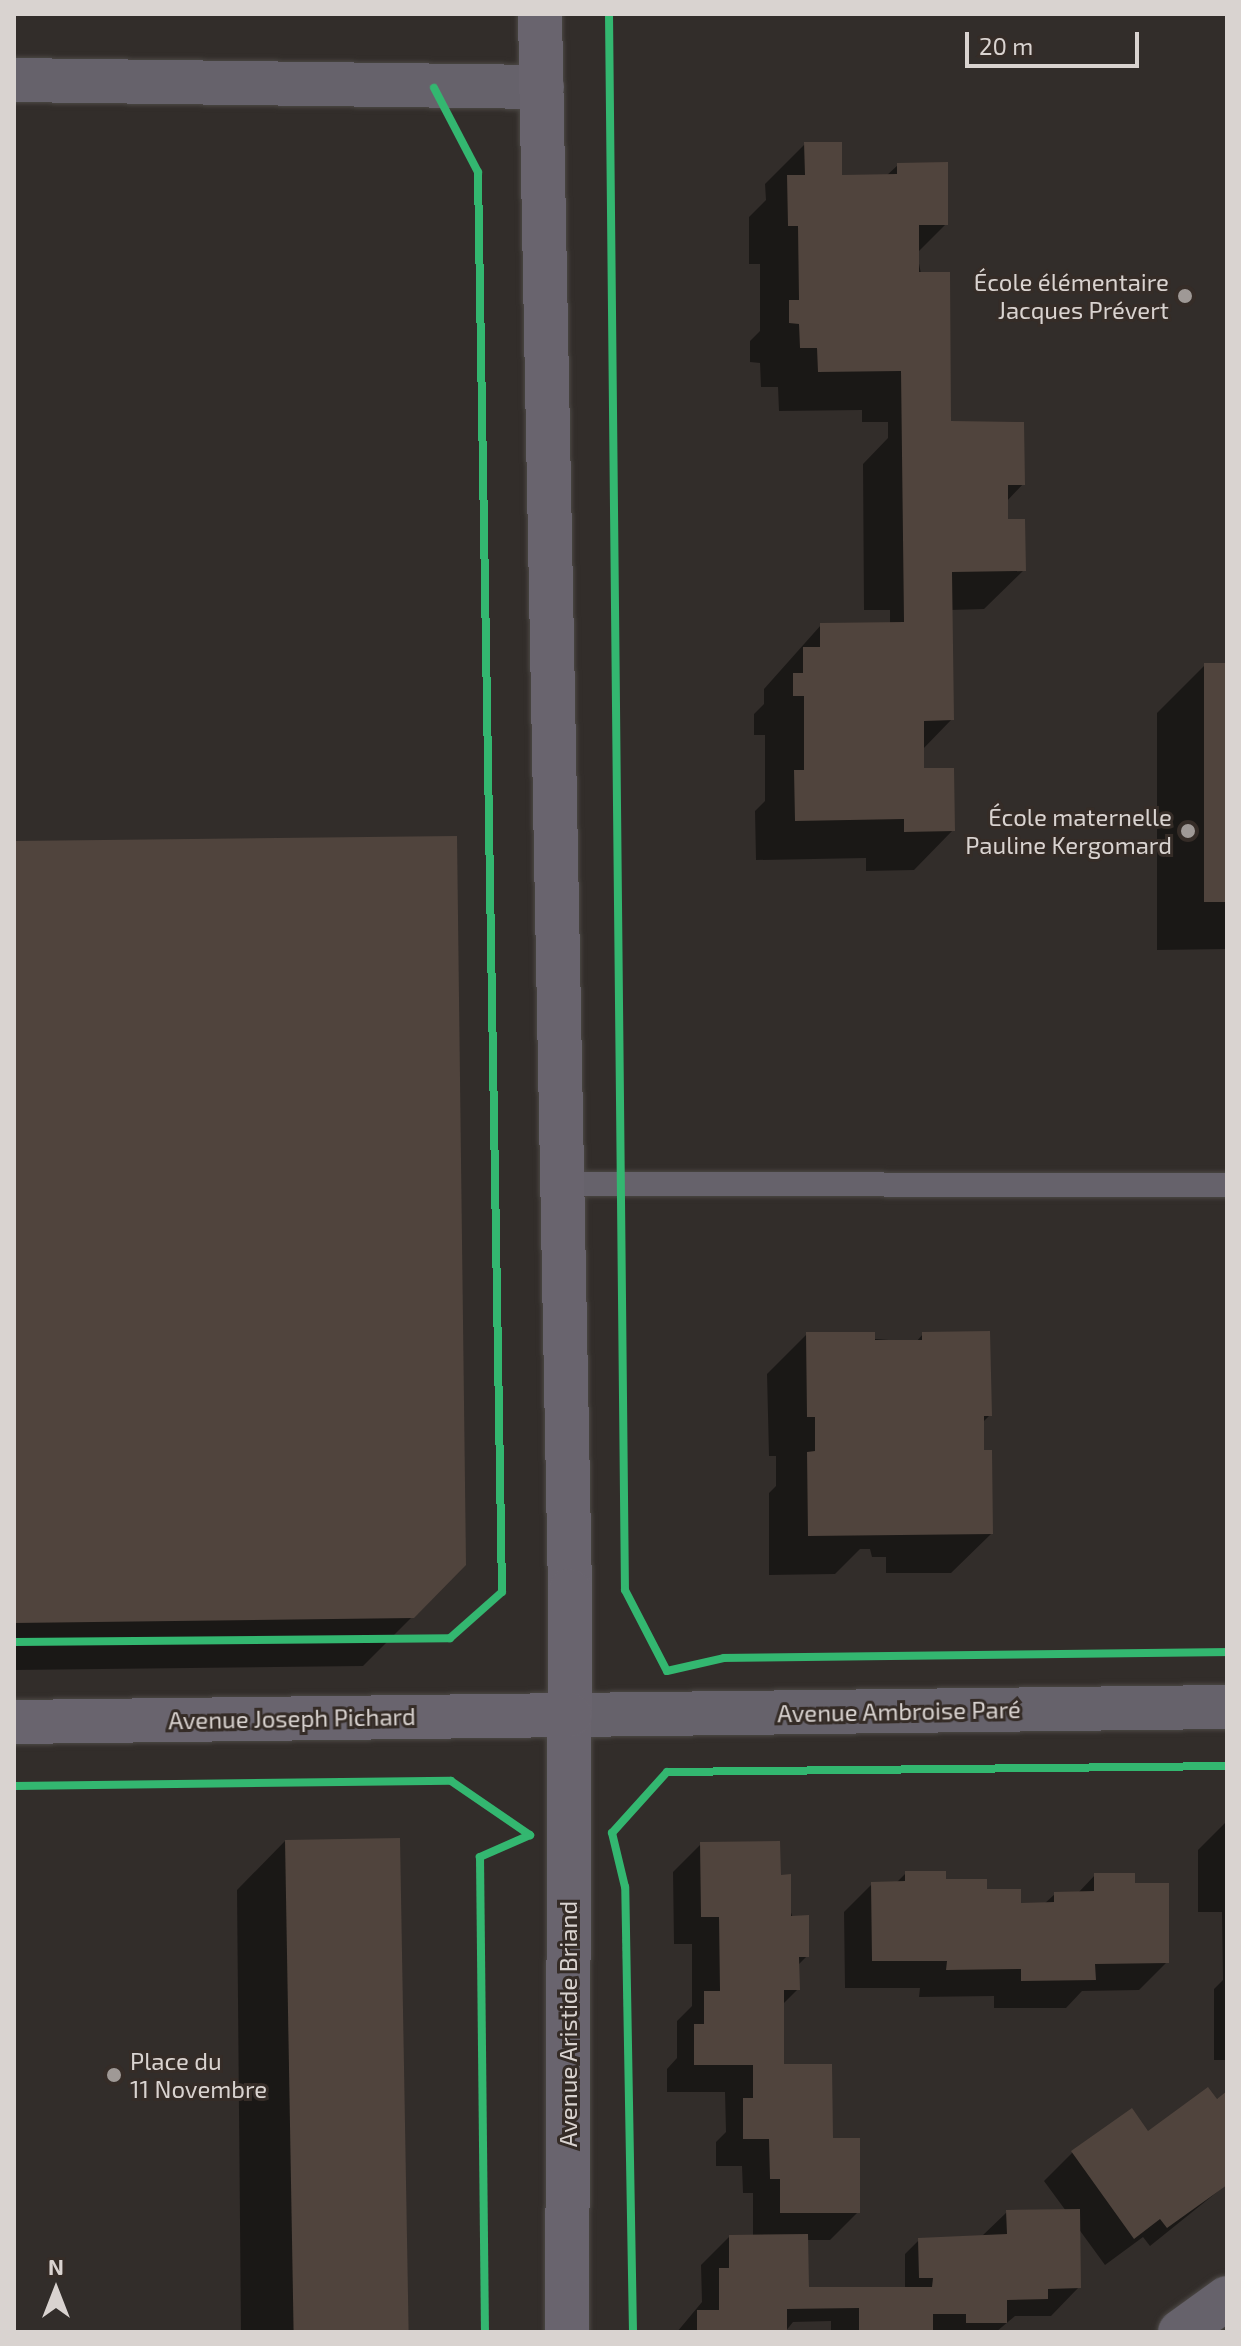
<!DOCTYPE html>
<meta charset="utf-8">
<style>
body{margin:0}
#map{position:relative;width:1241px;height:2346px;overflow:hidden;background:#322d2a;font-family:"Exo 2",sans-serif}
div>[style]{position:absolute}
[style*='--x']{left:calc(var(--x)*1px);top:calc(var(--y)*1px);width:calc(var(--w)*1px);rotate:calc(var(--a)*1deg)}
.shadow>*{inset:0;background:#0007}
.building>*{inset:0;background:#50443d;transform-origin:0 0}
.path>*{height:5px;margin-top:-2.5px;transform-origin:0;background:repeating-linear-gradient(90deg,#67636a 0 4px,transparent 0 8px)}
.roads{filter:drop-shadow(0 0 2px #4c4845) drop-shadow(0 0 2px #4c4845)}
.lane>*{height:24px;margin:-12px;padding:0 12px;transform-origin:12px;border-radius:12px;background:#66626b}
.street>*{height:44px;margin:-22px;padding:0 22px;transform-origin:22px;border-radius:22px;background:#66626b}
.secondary>*{height:44px;margin:-22px;padding:0 22px;transform-origin:22px;border-radius:22px;background:#69646e}
.cycleway>*{height:8px;margin:-4px;padding:0 4px;transform-origin:4px;border-radius:4px;background:#33b770}
.dots>*{width:22px;height:22px;translate:-50% -50%;box-sizing:border-box;border:4px solid #352c27;border-radius:50%}
span{translate:-50% -50%;white-space:nowrap;text-align:center;line-height:1.15;-webkit-text-stroke:6px #352c27;paint-order:stroke}
.poi-label{font-size:24px;color:#d9d3d0}
.right{translate:-100% -50%;text-align:right}
.left{translate:0 -50%;text-align:left}
.street-label{font-size:24px;color:#d9d3d0}
.frame{position:absolute;inset:0;border:16px solid #d9d3d0;pointer-events:none}
.north{position:absolute;left:16px;top:2250px;width:80px;height:80px;-webkit-text-stroke:6px #352c27;paint-order:stroke;rotate:0deg;font-size:22px;font-weight:700;line-height:32px;text-align:center;color:#d9d3d0}
.north::after{content:'';display:block;margin:auto;width:28px;height:36px;background:#d9d3d0;clip-path:polygon(50% 0,100% 100%,50% 72%,0 100%)}
.scale{position:absolute;left:965px;top:32px;width:174px;height:36px;box-sizing:border-box;border:4px solid #d9d3d0;border-top:0;padding-left:10px;font-size:24px;line-height:28px;white-space:nowrap;color:#d9d3d0;-webkit-text-stroke:6px #352c27;paint-order:stroke}
</style>
<div id="map">
<div class="shadow">
<i style="clip-path:polygon(805px 144px,840px 177px,886px 176px,898px 165px,946px 224px,917px 253px,949px 420px,1023px 484px,1006px 502px,1006px 521px,1024px 570px,984px 609px,950px 610px,952px 719px,922px 750px,922px 770px,953px 830px,914px 870px,866px 871px,866px 858px,756px 860px,755px 811px,765px 801px,765px 735px,754px 735px,754px 714px,764px 704px,764px 689px,821px 625px,890px 624px,890px 610px,864px 610px,863px 464px,888px 438px,888px 422px,862px 422px,862px 410px,779px 411px,778px 387px,761px 387px,760px 363px,750px 362px,750px 341px,760px 331px,760px 264px,749px 264px,749px 217px,766px 200px,765px 184px)"></i>
<i style="clip-path:polygon(1205px 665px,1227px 665px,1227px 949px,1157px 950px,1157px 713px)"></i>
<i style="clip-path:polygon(14px 843px,464px 1565px,363px 1666px,14px 1670px)"></i>
<i style="clip-path:polygon(807px 1334px,916px 1342px,923px 1334px,990px 1415px,982px 1423px,982px 1452px,991px 1534px,951px 1573px,886px 1573px,886px 1557px,872px 1557px,870px 1549px,860px 1549px,835px 1574px,769px 1575px,769px 1493px,776px 1486px,776px 1456px,769px 1456px,767px 1374px)"></i>
<i style="clip-path:polygon(1226px 1822px,1227px 2060px,1214px 2060px,1214px 1989px,1223px 1980px,1222px 1912px,1198px 1912px,1198px 1850px)"></i>
<i style="clip-path:polygon(285px 1841px,403px 2332px,241px 2332px,237px 1890px)"></i>
<i style="clip-path:polygon(701px 1844px,779px 1880px,807px 1956px,797px 1966px,798px 1989px,782px 2005px,782px 2066px,831px 2140px,858px 2212px,830px 2240px,806px 2240px,807px 2292px,905px 2290px,905px 2254px,919px 2240px,982px 2236px,1007px 2212px,1066px 2211px,1044px 2181px,1072px 2153px,1148px 2134px,1227px 2094px,1227px 2184px,1150px 2246px,1143px 2237px,1105px 2265px,1078px 2228px,1079px 2287px,1051px 2316px,1015px 2316px,996px 2332px,831px 2332px,831px 2321px,793px 2322px,785px 2332px,677px 2332px,702px 2302px,701px 2265px,729px 2237px,753px 2237px,753px 2193px,743px 2193px,742px 2166px,716px 2166px,716px 2142px,726px 2132px,725px 2092px,667px 2092px,667px 2069px,677px 2058px,677px 2021px,692px 2006px,692px 1944px,674px 1944px,673px 1872px)"></i>
<i style="clip-path:polygon(906px 1873px,1019px 1905px,1044px 1904px,1055px 1894px,1078px 1893px,1095px 1875px,1133px 1885px,1167px 1962px,1139px 1990px,1082px 1991px,1066px 2008px,994px 2008px,994px 1996px,919px 1997px,920px 1988px,845px 1988px,844px 1912px,872px 1884px,895px 1884px)"></i>
</div>
<div class="building">
<i style="clip-path:polygon(804px 142px,842px 142px,842px 175px,897px 174px,897px 163px,948px 162px,948px 225px,919px 225px,919px 272px,950px 272px,951px 421px,1024px 422px,1025px 485px,1008px 485px,1008px 519px,1025px 519px,1026px 571px,952px 572px,954px 720px,924px 721px,924px 768px,954px 768px,955px 831px,904px 832px,904px 819px,795px 821px,794px 770px,804px 770px,804px 696px,793px 696px,793px 673px,803px 673px,803px 647px,820px 647px,820px 623px,904px 622px,901px 371px,818px 372px,817px 348px,800px 348px,799px 324px,789px 323px,789px 300px,799px 300px,798px 226px,788px 226px,787px 175px,805px 175px)"></i>
<i style="left:1204px;top:663px;width:23px;height:239px"></i>
<i style="clip-path:polygon(457px 836px,466px 1565px,414px 1618px,14px 1623px,14px 841px)"></i>
<i style="clip-path:polygon(990px 1331px,992px 1416px,984px 1416px,984px 1450px,992px 1450px,993px 1534px,808px 1536px,807px 1452px,815px 1451px,815px 1417px,807px 1417px,806px 1332px,875px 1332px,875px 1340px,922px 1340px,922px 1332px)"></i>
<i style="left:400px;top:1838px;width:494px;height:115px;rotate:89deg"></i>
<i style="clip-path:polygon(780px 1841px,781px 1875px,791px 1874px,791px 1916px,809px 1915px,809px 1957px,799px 1957px,800px 1990px,784px 1990px,784px 2064px,832px 2064px,833px 2138px,860px 2138px,860px 2213px,780px 2213px,780px 2179px,770px 2179px,769px 2139px,743px 2139px,743px 2098px,753px 2098px,753px 2065px,694px 2065px,694px 2024px,704px 2024px,704px 1991px,720px 1991px,719px 1917px,701px 1917px,700px 1842px)"></i>
<i style="clip-path:polygon(905px 1871px,946px 1871px,946px 1879px,987px 1879px,987px 1889px,1021px 1889px,1021px 1903px,1054px 1902px,1054px 1892px,1094px 1891px,1094px 1873px,1135px 1873px,1135px 1883px,1169px 1883px,1169px 1963px,1095px 1964px,1096px 1980px,1021px 1981px,1021px 1969px,946px 1970px,947px 1961px,872px 1961px,871px 1882px,905px 1881px)"></i>
<i style="clip-path:polygon(1208px 2087px,1217px 2099px,1227px 2091px,1227px 2185px,1167px 2228px,1160px 2219px,1134px 2239px,1071px 2151px,1132px 2108px,1148px 2131px)"></i>
<i style="clip-path:polygon(1080px 2209px,1081px 2288px,1048px 2289px,1048px 2299px,1007px 2300px,1007px 2323px,966px 2323px,966px 2314px,933px 2314px,933px 2332px,859px 2332px,859px 2308px,787px 2309px,787px 2332px,697px 2332px,697px 2310px,719px 2310px,719px 2268px,729px 2268px,729px 2235px,808px 2234px,809px 2287px,932px 2287px,933px 2278px,919px 2278px,918px 2238px,1007px 2234px,1006px 2210px)"></i>
</div>
<div class="path">
<i style="--x:609;--y:14;--w:1127;--a:89.44"></i>
<i style="--x:621;--y:1227;--w:114;--a:89.5"></i>
<i style="--x:625;--y:1591;--w:78;--a:62.4"></i>
<i style="--x:14;--y:1642;--w:436;--a:-0.5"></i>
<i style="--x:450;--y:1638;--w:69;--a:-41.5"></i>
<i style="--x:502;--y:1592;--w:1420;--a:-90.97"></i>
<i style="--x:478;--y:172;--w:38;--a:-118"></i>
<i style="--x:14;--y:1786;--w:437;--a:-0.7"></i>
<i style="--x:451;--y:1781;--w:80;--a:34.3"></i>
<i style="--x:622;--y:1822;--w:67;--a:-48"></i>
<i style="--x:667;--y:1772;--w:560;--a:-0.61"></i>
<i style="--x:625;--y:1938;--w:394;--a:88.8"></i>
<i style="--x:485;--y:2332;--w:475;--a:-90.6"></i>
<i style="--x:480;--y:1857;--w:39;--a:-24"></i>
</div>
<div class="roads">
<div class="lane">
<i style="--x:562;--y:1184;--w:665;--a:0.09"></i>
</div>
<div class="street">
<i style="--x:14;--y:80;--w:528;--a:0.76"></i>
<i style="--x:570;--y:1715;--w:657;--a:-0.7"></i>
<i style="--x:1180;--y:2332;--w:58;--a:-35.9"></i>
</div>
<div class="secondary">
<i style="--x:540;--y:14;--w:1577;--a:88.91"></i>
<i style="--x:570;--y:1591;--w:741;--a:90.23"></i>
<i style="--x:14;--y:1722;--w:556;--a:-0.72"></i>
</div>
</div>
<div class="cycleway">
<i style="--x:609;--y:14;--w:1576;--a:89.42"></i>
<i style="--x:625;--y:1590;--w:91;--a:62.6"></i>
<i style="--x:667;--y:1671;--w:58;--a:-12.8"></i>
<i style="--x:724;--y:1658;--w:503;--a:-0.68"></i>
<i style="--x:14;--y:1642;--w:436;--a:-0.5"></i>
<i style="--x:450;--y:1638;--w:69;--a:-41.5"></i>
<i style="--x:502;--y:1592;--w:1420;--a:-90.97"></i>
<i style="--x:478;--y:172;--w:95;--a:-117.6"></i>
<i style="--x:14;--y:1786;--w:437;--a:-0.7"></i>
<i style="--x:451;--y:1781;--w:96;--a:34.4"></i>
<i style="--x:530;--y:1835;--w:55;--a:156.3"></i>
<i style="--x:480;--y:1857;--w:475;--a:89.4"></i>
<i style="--x:633;--y:2332;--w:445;--a:-91"></i>
<i style="--x:625;--y:1887;--w:56;--a:-103.5"></i>
<i style="--x:612;--y:1833;--w:82;--a:-48"></i>
<i style="--x:667;--y:1772;--w:560;--a:-0.61"></i>
</div>
<div class="dots">
<i style="left:1185px;top:296px;background:#9f9996"></i>
<i style="left:1188px;top:831px;background:#9f9996"></i>
<i style="left:114px;top:2075px;background:#9f9996"></i>
</div>
<div class="poi-label">
<span class="right" style="left:1169px;top:296px">École élémentaire<br>Jacques Prévert</span>
<span class="right" style="left:1172px;top:831px">École maternelle<br>Pauline Kergomard</span>
<span class="left" style="left:130px;top:2075px">Place du<br>11 Novembre</span>
</div>
<div class="street-label">
<span style="left:899px;top:1711px;rotate:-1deg">Avenue Ambroise Paré</span>
<span style="left:292px;top:1718px;rotate:-1deg">Avenue Joseph Pichard</span>
<span style="left:568px;top:2024px;rotate:-90deg">Avenue Aristide Briand</span>
</div>
<div class="frame"></div>
<div class="north">N</div>
<div class="scale">20 m</div>
</div>
